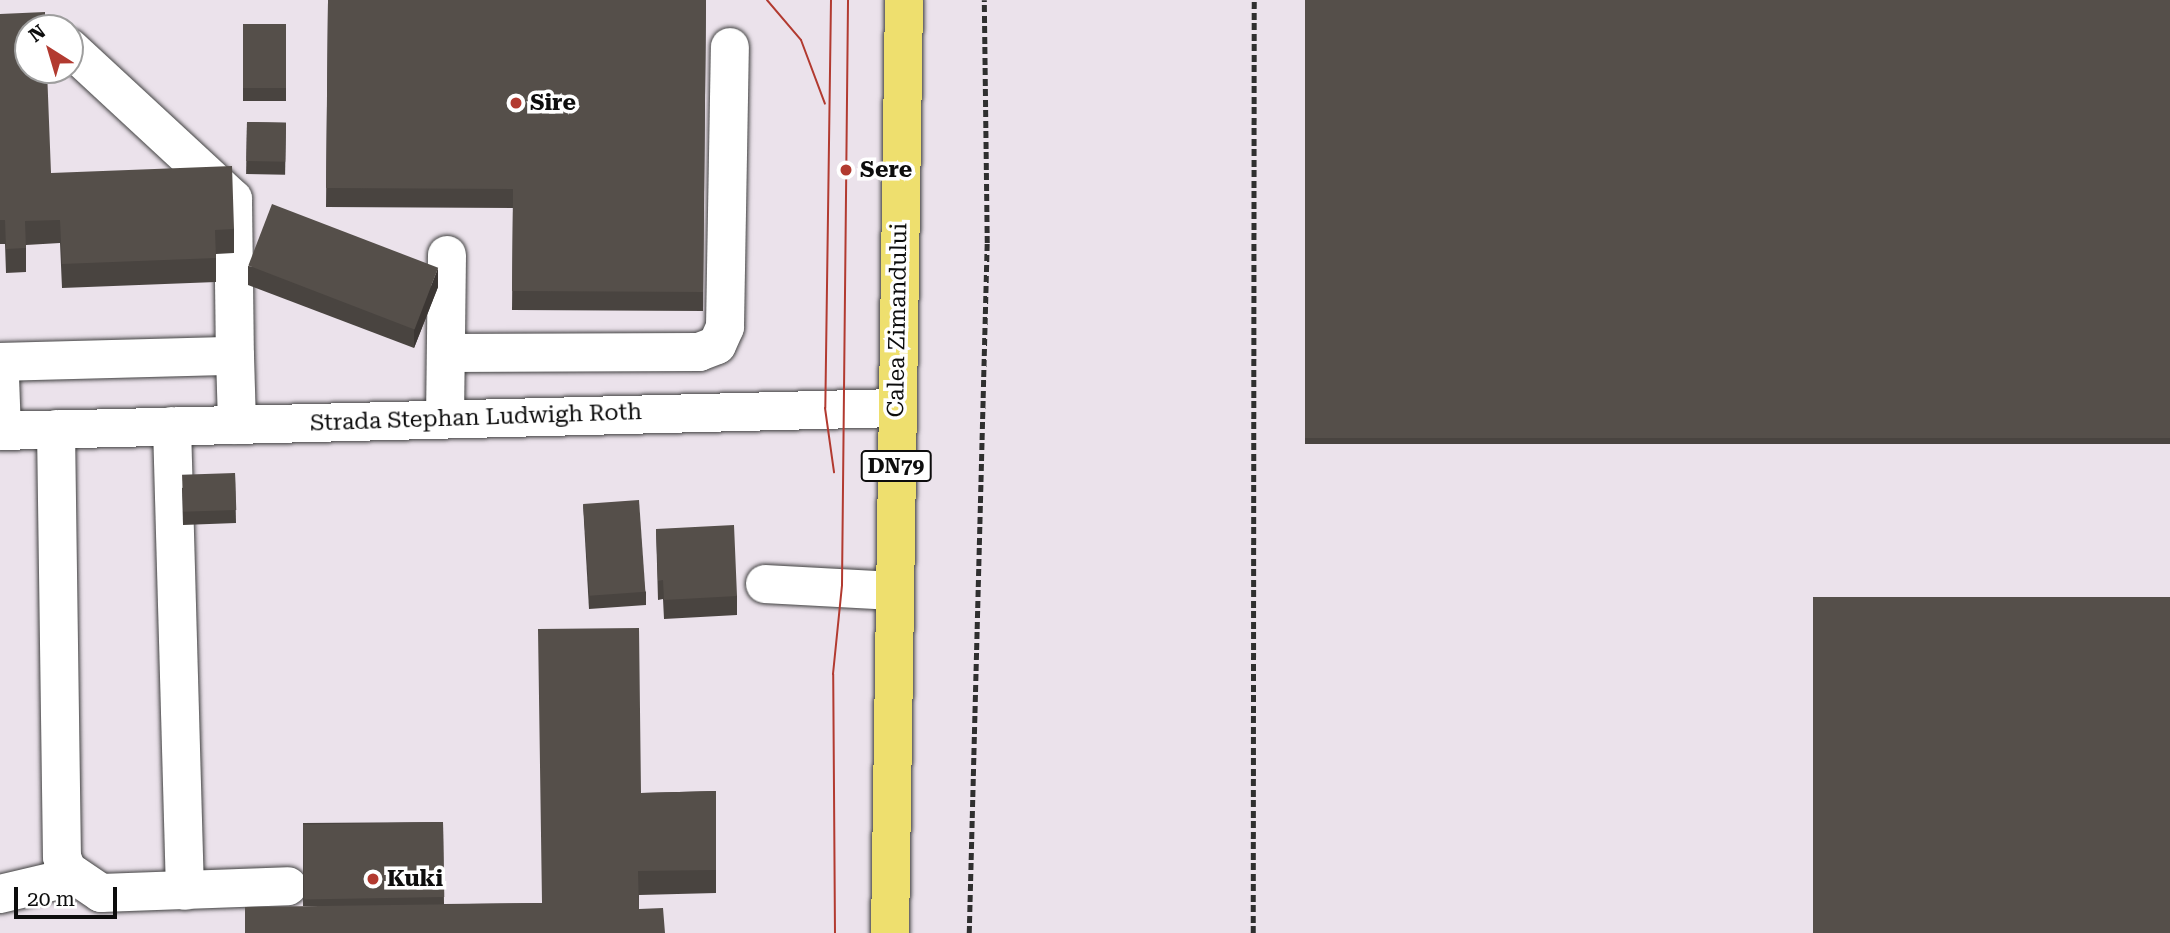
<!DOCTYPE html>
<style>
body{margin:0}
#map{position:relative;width:2170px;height:933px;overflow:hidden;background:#fefdee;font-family:"Roboto Serif",serif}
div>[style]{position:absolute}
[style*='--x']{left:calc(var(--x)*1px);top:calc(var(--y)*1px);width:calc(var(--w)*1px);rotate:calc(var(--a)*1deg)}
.industrial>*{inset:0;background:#ebe2eb}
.path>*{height:4.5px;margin-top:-2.25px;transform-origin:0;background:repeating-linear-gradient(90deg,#2f2f2f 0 7px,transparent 0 10.5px)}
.roads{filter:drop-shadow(0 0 2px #404040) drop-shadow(0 0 2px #404040)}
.minor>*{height:38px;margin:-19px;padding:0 19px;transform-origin:19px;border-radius:19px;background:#fff}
.major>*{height:38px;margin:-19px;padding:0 19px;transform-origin:19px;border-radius:19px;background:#eedf6e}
.tram>*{height:2px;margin:-1px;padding:0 1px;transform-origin:1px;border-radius:1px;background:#b23a30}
.wall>*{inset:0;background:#494440;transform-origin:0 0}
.shaded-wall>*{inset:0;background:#3c3734}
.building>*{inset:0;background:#554f4a;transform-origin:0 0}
.dots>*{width:19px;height:19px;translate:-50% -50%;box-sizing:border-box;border:4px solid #fff;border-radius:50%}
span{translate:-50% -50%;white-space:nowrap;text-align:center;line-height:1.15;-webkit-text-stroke:7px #fff;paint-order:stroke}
.shield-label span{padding:2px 5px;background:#fff;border:2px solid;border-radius:5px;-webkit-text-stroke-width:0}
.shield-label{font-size:21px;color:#0d0d0d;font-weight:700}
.poi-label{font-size:23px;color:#0d0d0d;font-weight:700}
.left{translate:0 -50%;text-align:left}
.street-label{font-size:23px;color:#0d0d0d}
.north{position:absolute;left:14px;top:14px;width:70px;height:70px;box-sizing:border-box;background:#fff;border:2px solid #9e9e9e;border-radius:50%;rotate:323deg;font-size:19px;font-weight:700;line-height:28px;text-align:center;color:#0d0d0d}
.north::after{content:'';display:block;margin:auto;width:24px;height:32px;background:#b23a30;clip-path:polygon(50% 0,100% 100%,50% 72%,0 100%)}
.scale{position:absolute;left:14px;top:887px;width:103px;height:32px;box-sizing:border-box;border:4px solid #0d0d0d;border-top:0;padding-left:9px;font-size:21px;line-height:24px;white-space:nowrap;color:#0d0d0d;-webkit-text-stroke:5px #fff;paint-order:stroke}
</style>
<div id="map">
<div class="industrial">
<i style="clip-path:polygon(evenodd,0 0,2170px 0,2170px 933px,0 933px,0 0,28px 28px,70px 28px,70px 70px,28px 70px,28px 28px)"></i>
</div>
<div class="path">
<i style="--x:969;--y:933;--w:690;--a:-88.51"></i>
<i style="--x:987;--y:243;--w:243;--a:-90.7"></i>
<i style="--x:1253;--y:933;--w:933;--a:-89.94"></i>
</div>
<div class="roads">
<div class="minor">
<i style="--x:70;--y:48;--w:222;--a:42.8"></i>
<i style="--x:233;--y:199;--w:157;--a:89.3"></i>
<i style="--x:446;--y:353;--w:253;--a:-0.2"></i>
<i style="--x:699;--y:352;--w:19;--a:-21"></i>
<i style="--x:717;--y:345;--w:20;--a:-66"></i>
<i style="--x:725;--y:327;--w:280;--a:-89"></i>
<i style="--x:0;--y:362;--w:235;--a:-1.5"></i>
<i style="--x:235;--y:356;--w:69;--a:88.3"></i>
<i style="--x:0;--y:377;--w:54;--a:87.9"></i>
<i style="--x:445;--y:419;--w:164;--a:-89.3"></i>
<i style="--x:172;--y:426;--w:465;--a:88.4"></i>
<i style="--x:56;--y:429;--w:428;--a:89.2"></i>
<i style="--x:62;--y:857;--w:14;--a:69"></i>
<i style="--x:67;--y:870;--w:41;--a:34.1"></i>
<i style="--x:101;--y:893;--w:187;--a:-2.1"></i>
<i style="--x:0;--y:431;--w:897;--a:-1.47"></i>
<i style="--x:765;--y:584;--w:129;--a:3.1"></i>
<i style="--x:0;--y:894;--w:74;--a:-13.3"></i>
</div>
<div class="major">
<i style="--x:890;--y:933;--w:933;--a:-89.14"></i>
</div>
</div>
<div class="tram">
<i style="--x:767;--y:0;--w:52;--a:49.6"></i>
<i style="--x:801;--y:40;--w:68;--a:69.4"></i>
<i style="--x:831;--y:0;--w:408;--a:90.8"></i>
<i style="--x:825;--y:408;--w:65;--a:82"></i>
<i style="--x:835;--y:933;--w:259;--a:-90.4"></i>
<i style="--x:833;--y:674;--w:89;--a:-84.2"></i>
<i style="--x:842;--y:585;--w:585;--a:-89.41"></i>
</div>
<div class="wall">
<i style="clip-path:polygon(328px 0,706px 0,703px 311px,512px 310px,513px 208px,326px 207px)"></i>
<i style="left:1305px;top:0;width:865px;height:444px"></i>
<i style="clip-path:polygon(0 14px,51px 173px,234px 229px,234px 253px,216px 254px,216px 282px,62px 288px,60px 243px,26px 245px,26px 272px,6px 273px,5px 244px,0 244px)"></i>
<i style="left:243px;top:24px;width:43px;height:77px"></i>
<i style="left:247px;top:122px;width:39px;height:52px;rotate:1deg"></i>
<i style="clip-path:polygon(248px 266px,438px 287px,414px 348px,248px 285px)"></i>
<i style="clip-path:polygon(235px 473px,236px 523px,183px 525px,182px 488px)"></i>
<i style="clip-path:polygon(583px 504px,646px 592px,646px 605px,589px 609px)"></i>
<i style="clip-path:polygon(656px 529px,737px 596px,737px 615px,664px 619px,663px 599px,658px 600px)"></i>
<i style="clip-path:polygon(716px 791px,716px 893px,639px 895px,639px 909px,303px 906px,303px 823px,443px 822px,444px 904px,542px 903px,641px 793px)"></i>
</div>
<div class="shaded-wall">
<i style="clip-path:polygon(438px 268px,438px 287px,414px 348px,414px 329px)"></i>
</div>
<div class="building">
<i style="clip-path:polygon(328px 0,706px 0,703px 292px,512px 291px,513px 189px,326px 188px)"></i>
<i style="left:1305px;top:0;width:865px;height:438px"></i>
<i style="clip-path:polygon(45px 12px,45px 28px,28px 28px,28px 70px,47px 70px,51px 173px,232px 166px,234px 229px,215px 230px,216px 258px,62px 264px,60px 220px,25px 221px,26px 248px,6px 249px,5px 220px,0 220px,0 14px)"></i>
<i style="left:243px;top:24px;width:43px;height:64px"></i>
<i style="left:247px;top:122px;width:39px;height:39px;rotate:1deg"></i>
<i style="left:272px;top:204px;width:178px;height:66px;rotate:21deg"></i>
<i style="left:235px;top:473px;width:37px;height:53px;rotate:88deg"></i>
<i style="left:639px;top:500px;width:92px;height:56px;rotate:86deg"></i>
<i style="clip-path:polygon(734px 525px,737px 596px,664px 600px,663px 580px,658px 581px,656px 529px)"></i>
<i style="left:2170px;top:597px;width:336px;height:357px;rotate:90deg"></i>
<i style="clip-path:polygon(639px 628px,641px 793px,716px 791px,716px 870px,638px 871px,639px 909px,663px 908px,665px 933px,245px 933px,245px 907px,542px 903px,538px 629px)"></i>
<i style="left:443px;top:822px;width:75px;height:140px;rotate:89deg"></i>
</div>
<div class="dots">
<i style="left:516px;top:103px;background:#b23a30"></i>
<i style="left:846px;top:170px;background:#b23a30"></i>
<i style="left:373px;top:879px;background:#b23a30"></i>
</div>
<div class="shield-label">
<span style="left:896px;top:466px">DN79</span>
</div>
<div class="poi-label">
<span class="left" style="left:530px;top:103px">Sire</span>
<span class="left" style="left:860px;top:170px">Sere</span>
<span class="left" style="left:387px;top:879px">Kuki</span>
</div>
<div class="street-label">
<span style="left:898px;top:320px;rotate:-89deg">Calea Zimandului</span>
<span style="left:476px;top:418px;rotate:-2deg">Strada Stephan Ludwigh Roth</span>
</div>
<div class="north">N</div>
<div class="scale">20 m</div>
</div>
